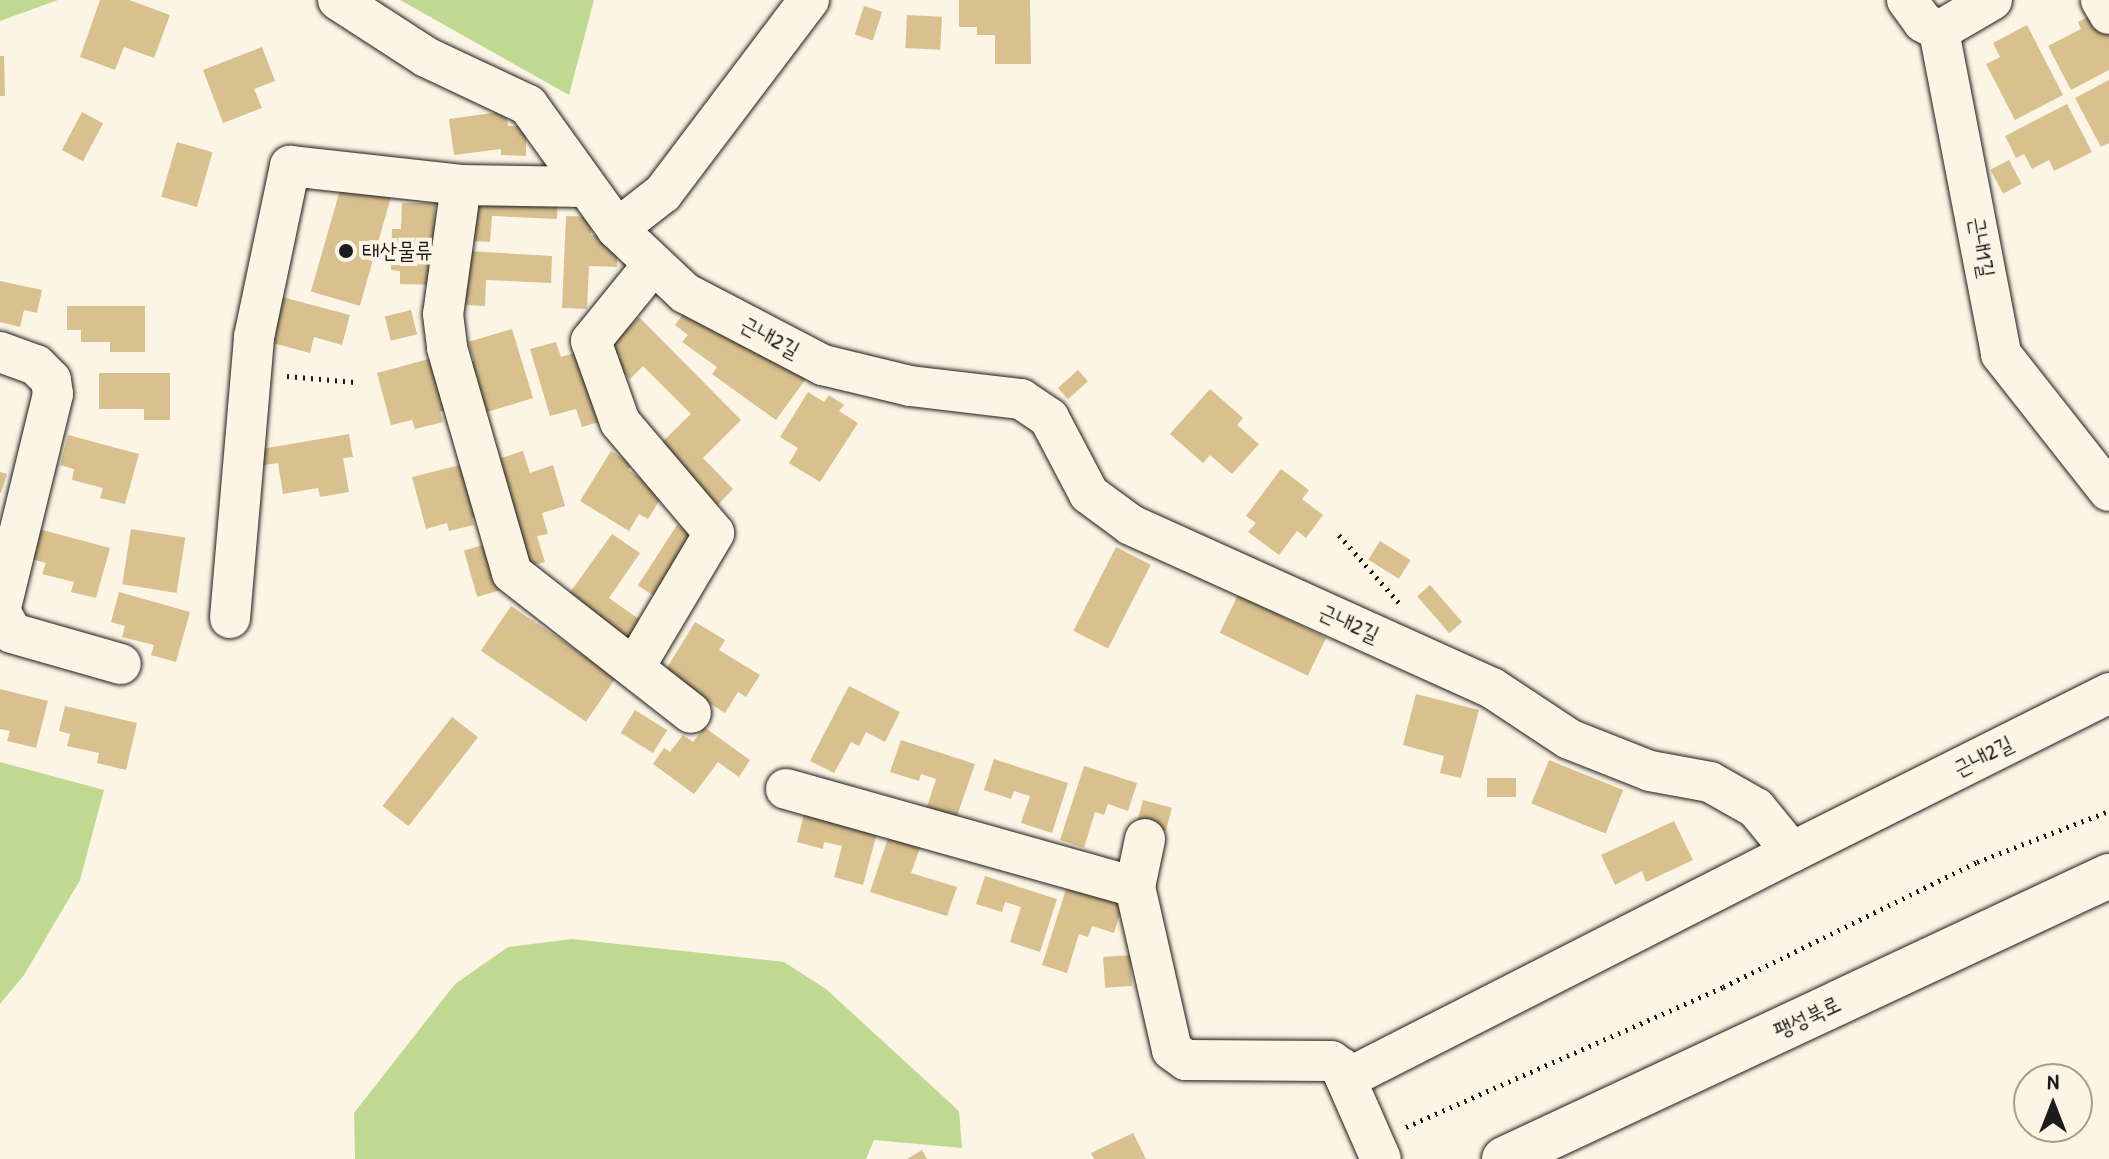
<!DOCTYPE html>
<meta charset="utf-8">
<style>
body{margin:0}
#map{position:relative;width:2109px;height:1159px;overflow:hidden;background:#fcf5e5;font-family:"Patrick Hand","Poor Story",sans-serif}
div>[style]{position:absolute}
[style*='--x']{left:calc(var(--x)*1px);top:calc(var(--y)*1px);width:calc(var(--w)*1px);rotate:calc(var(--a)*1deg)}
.green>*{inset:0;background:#c0d990}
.building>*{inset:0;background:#d9c08f;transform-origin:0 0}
.path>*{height:5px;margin-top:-2.5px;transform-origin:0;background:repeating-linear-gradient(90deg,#1c1c1c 0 2px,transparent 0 8px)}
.roads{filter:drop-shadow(0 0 2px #1c1c1c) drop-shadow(0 0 2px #1c1c1c)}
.minor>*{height:40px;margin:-20px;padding:0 20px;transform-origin:20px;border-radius:20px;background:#fcf5e5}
.secondary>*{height:44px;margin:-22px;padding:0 22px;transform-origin:22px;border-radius:22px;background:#fcf5e5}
.dots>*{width:22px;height:22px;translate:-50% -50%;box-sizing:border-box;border:4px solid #fcf5e5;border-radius:50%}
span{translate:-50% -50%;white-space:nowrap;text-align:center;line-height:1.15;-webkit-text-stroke:8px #fcf5e5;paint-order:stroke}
.street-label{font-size:22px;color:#1c1c1c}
.poi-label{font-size:22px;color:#1c1c1c}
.left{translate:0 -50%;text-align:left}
.north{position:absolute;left:2013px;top:1063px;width:80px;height:80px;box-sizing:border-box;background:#fcf5e5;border:2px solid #a29e95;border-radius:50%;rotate:0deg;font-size:22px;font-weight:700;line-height:32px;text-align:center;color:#1c1c1c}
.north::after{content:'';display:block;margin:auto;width:28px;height:36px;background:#1c1c1c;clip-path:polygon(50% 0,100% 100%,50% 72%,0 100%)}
</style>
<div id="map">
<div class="green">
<i style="clip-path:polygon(0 0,58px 0,0 21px)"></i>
<i style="clip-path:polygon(400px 0,594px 0,569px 95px)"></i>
<i style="clip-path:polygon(0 762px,104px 790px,80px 880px,24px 975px,0 1004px)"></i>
<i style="clip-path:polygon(572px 939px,784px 962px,826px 989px,959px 1111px,962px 1148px,874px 1140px,866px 1159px,355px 1159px,354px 1113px,455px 984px,508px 947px)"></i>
</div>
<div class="building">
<i style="clip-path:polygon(100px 0,129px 0,170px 15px,154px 58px,124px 47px,115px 70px,80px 57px)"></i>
<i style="clip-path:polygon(959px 0,1030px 0,1031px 64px,995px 64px,995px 35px,977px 35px,977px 27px,959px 27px)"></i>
<i style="left:864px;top:6px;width:19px;height:30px;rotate:18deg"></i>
<i style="clip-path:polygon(2103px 9px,2109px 20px,2109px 70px,2071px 90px,2048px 46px,2081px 29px,2078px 22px)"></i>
<i style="left:907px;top:15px;width:35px;height:33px;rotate:3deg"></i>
<i style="clip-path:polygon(2027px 25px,2063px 95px,2015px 120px,1986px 64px,2000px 57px,1993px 43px)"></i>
<i style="clip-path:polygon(262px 47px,275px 81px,254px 89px,262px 108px,223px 123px,203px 70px)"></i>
<i style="clip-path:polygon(0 56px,4px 56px,5px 96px,0 96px)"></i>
<i style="clip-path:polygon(2109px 80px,2109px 143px,2101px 147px,2075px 98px)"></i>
<i style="clip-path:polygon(2067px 104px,2092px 152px,2054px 171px,2049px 160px,2032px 169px,2024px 154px,2016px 158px,2005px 136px)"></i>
<i style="clip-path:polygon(506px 111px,508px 126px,526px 126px,526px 156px,501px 155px,501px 149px,454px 155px,449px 119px)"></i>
<i style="left:82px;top:112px;width:24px;height:43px;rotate:28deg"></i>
<i style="left:177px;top:142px;width:37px;height:57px;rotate:16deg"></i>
<i style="left:2009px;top:160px;width:27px;height:21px;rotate:62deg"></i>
<i style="left:342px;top:183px;width:51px;height:113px;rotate:16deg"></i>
<i style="clip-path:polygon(474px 187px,558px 191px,557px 219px,492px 216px,490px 242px,471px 241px)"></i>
<i style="clip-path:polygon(402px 203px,435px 203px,433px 285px,400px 284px,400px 271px,391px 270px,392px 229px,401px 229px)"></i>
<i style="clip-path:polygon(566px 216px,592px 217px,591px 235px,618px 236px,617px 267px,589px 266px,587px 309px,562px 308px)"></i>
<i style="clip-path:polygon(468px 251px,552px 256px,551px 283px,486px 280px,485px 306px,465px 305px)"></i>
<i style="clip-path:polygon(0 281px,42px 290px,37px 313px,24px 310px,20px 327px,0 322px)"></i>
<i style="clip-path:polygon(282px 297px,350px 315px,342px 345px,314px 337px,310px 353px,269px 342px)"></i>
<i style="clip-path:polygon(691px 303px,808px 376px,776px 420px,712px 374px,717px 367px,682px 342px,688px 335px,675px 325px)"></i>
<i style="clip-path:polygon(67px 306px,145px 306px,145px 352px,110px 352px,110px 342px,81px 342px,81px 330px,67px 330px)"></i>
<i style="left:411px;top:310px;width:25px;height:27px;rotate:76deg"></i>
<i style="clip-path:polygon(639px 317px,741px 420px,703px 458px,733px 489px,714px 509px,659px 445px,691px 414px,643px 366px,630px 379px,614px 363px,620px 357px,609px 346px)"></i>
<i style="clip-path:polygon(512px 329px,533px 398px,481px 414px,466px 364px,474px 361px,468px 342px)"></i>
<i style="clip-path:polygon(556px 342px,561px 357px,584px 350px,605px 420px,582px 427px,576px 409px,550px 416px,530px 349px)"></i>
<i style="clip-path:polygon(436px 357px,450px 409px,440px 412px,443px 422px,415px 429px,412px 420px,391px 425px,377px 373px)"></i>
<i style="left:1078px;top:370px;width:15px;height:27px;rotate:48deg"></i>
<i style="clip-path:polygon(99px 373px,170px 373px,170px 420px,144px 420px,144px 409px,99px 409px)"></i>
<i style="clip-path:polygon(1210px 389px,1243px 418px,1237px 425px,1259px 444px,1232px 474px,1210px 455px,1203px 463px,1170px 434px)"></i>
<i style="clip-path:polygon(808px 392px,824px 402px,829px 395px,844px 405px,839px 411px,858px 423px,820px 482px,789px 463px,798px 448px,780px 437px)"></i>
<i style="clip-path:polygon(349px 434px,353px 457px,343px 458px,349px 492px,320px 497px,318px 488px,283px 494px,278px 463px,258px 466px,256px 450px)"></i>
<i style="clip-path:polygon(68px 435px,139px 454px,125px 504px,100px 498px,103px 488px,72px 480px,74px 469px,60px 465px)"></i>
<i style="clip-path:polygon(523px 451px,530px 473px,553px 465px,565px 506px,542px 513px,548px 534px,537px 536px,545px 562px,527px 567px,495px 460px)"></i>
<i style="clip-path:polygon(611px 451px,632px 464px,628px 470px,664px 493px,648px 519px,639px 514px,629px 531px,580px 501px)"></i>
<i style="clip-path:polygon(468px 463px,481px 516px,472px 518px,474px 525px,449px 531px,447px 523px,426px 529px,412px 477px)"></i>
<i style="clip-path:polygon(1281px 469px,1309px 490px,1302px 499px,1323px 515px,1306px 538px,1297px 531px,1279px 555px,1248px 532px,1256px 523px,1246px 516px)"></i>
<i style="clip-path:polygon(0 472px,7px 474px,1px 493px,0 493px)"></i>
<i style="left:677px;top:525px;width:30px;height:72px;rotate:33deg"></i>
<i style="clip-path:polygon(39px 529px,110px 548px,96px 598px,71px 592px,74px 582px,42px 574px,46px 563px,31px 559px)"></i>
<i style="left:131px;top:529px;width:55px;height:56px;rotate:9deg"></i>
<i style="clip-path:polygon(612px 534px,640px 553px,609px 598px,643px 622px,629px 642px,566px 598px)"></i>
<i style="left:1380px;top:541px;width:36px;height:22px;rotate:32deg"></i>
<i style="left:487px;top:544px;width:48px;height:24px;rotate:74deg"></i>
<i style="left:1116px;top:547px;width:39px;height:94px;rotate:27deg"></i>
<i style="left:1430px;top:585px;width:49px;height:17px;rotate:49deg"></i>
<i style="clip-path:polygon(119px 592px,190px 612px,176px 662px,151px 655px,154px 645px,122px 637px,125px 626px,111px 622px)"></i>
<i style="left:1238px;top:595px;width:98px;height:42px;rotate:26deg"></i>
<i style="left:511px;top:606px;width:127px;height:54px;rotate:34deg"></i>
<i style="clip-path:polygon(695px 622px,725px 640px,719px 650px,760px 675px,746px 697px,738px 692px,725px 713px,663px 674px)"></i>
<i style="clip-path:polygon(849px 686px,900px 712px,885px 742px,866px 732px,859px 746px,851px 742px,834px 773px,810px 761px)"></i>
<i style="clip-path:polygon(0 689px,48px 701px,36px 748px,7px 741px,10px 731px,0 729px)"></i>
<i style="clip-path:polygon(1416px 694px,1479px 710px,1461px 778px,1440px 773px,1444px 756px,1403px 745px)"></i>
<i style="clip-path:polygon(65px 706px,137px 723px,126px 770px,97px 763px,99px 753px,67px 746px,70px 734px,59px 731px)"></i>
<i style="left:635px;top:710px;width:38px;height:27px;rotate:32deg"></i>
<i style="left:452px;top:717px;width:33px;height:113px;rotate:38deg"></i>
<i style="clip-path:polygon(704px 727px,750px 760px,739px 777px,718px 762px,694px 794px,653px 764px,664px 748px,670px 752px,683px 735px,693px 742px)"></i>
<i style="clip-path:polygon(901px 740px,975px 764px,957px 816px,927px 807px,936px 779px,921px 774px,919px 781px,890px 772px)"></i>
<i style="clip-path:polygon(994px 759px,1068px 783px,1052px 833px,1021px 823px,1030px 796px,1014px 791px,1011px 799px,984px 790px)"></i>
<i style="left:1549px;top:760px;width:80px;height:47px;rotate:22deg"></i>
<i style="clip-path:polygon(1084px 766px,1137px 783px,1128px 811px,1108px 804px,1104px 815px,1095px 812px,1084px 848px,1060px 840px)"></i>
<i style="left:1487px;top:778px;width:29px;height:19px"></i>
<i style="left:1143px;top:800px;width:30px;height:24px;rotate:15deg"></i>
<i style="clip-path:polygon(804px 814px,877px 833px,863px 885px,834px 877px,842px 846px,824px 842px,823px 849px,797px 842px)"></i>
<i style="clip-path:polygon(1674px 821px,1693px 860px,1646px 882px,1642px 871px,1615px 885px,1601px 855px)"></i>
<i style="clip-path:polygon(888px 838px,920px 848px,911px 873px,957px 887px,947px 916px,870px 892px)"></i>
<i style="clip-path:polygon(985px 876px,1057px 899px,1040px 952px,1010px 942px,1021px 907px,1005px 902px,1002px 912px,976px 904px)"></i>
<i style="clip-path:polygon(1068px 883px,1124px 901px,1114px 933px,1092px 926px,1088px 937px,1079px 934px,1067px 973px,1042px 965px)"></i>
<i style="left:1130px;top:955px;width:31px;height:27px;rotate:86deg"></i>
<i style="clip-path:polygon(1133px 1133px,1146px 1159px,1094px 1159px,1091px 1153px)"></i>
<i style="clip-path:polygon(922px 1150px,927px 1159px,907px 1159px)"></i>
</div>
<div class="path">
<i style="--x:287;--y:376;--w:68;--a:5"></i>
<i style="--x:1339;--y:535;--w:94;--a:48.5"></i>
<i style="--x:1406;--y:1127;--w:347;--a:-23.8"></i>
<i style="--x:1723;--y:987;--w:283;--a:-26.2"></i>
<i style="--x:1977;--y:862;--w:142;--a:-21.1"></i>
</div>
<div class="roads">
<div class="minor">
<i style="--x:338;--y:0;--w:105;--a:32.9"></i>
<i style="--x:426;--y:57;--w:113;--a:25.2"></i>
<i style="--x:528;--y:105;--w:153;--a:54.3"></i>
<i style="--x:617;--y:229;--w:58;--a:-38"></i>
<i style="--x:663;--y:193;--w:242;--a:-52.9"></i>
<i style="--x:1907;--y:0;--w:27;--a:54"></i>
<i style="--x:1923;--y:22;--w:18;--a:29"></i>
<i style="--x:1992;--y:0;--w:61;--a:149.7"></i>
<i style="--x:1939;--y:31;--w:329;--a:79.1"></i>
<i style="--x:2001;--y:354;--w:174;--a:51.8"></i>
<i style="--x:2101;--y:0;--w:16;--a:60"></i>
<i style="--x:461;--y:185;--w:130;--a:97.9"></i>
<i style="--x:443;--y:314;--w:34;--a:83"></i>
<i style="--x:447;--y:348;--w:234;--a:73.9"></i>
<i style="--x:512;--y:573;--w:227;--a:38"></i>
<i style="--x:617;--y:229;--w:93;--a:43.3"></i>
<i style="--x:685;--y:293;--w:156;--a:27.6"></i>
<i style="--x:823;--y:365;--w:89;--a:13.6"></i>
<i style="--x:910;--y:386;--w:112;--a:6.7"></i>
<i style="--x:1021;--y:399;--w:34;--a:34"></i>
<i style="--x:1049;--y:418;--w:86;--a:62.2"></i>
<i style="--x:1089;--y:494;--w:52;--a:36.4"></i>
<i style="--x:1131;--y:525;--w:396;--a:24.3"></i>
<i style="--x:1492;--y:688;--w:92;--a:33.5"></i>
<i style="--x:1569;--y:739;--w:87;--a:21.6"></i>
<i style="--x:1650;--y:771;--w:61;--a:10.4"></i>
<i style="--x:1710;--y:782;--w:53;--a:29.5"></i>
<i style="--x:1756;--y:808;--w:57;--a:50.7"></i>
<i style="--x:1792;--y:852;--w:355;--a:-26.6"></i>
<i style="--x:0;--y:352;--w:38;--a:20"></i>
<i style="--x:36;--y:365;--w:21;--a:45"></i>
<i style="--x:51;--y:380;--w:14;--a:82"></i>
<i style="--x:53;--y:394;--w:223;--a:103.7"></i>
<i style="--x:0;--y:611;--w:25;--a:61"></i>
<i style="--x:12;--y:633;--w:113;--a:15.9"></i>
<i style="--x:230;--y:618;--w:282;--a:-85.1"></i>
<i style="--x:254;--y:337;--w:175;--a:-78.1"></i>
<i style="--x:290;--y:166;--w:172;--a:6.3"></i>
<i style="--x:461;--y:185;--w:124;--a:0.9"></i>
<i style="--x:634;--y:668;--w:157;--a:-59.3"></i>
<i style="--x:714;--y:533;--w:145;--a:-130.3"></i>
<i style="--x:620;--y:422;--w:86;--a:-109.7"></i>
<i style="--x:591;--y:341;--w:97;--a:-50.9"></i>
<i style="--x:786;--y:789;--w:362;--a:15.7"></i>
<i style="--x:1135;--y:887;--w:167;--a:77.2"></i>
<i style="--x:1172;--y:1050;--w:17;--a:36"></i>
<i style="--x:1186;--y:1060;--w:145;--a:0.4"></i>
<i style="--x:1331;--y:1061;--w:12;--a:35"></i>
<i style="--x:1341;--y:1068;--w:99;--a:66.3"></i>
<i style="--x:1135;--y:887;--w:49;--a:-78.2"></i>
<i style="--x:1346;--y:1079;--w:500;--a:-26.97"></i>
</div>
<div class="secondary">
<i style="--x:1504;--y:1159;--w:668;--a:-25.07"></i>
</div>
</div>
<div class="dots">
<i style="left:346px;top:251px;background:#1c1c1c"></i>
</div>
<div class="street-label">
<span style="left:1982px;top:247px;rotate:80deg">근내1길</span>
<span style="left:770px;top:337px;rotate:28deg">근내2길</span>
<span style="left:1349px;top:623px;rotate:24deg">근내2길</span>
<span style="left:1983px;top:756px;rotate:-27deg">근내2길</span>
<span style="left:1807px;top:1017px;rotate:-25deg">팽성북로</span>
</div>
<div class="poi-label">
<span class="left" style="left:362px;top:251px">태산물류</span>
</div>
<div class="north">N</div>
</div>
